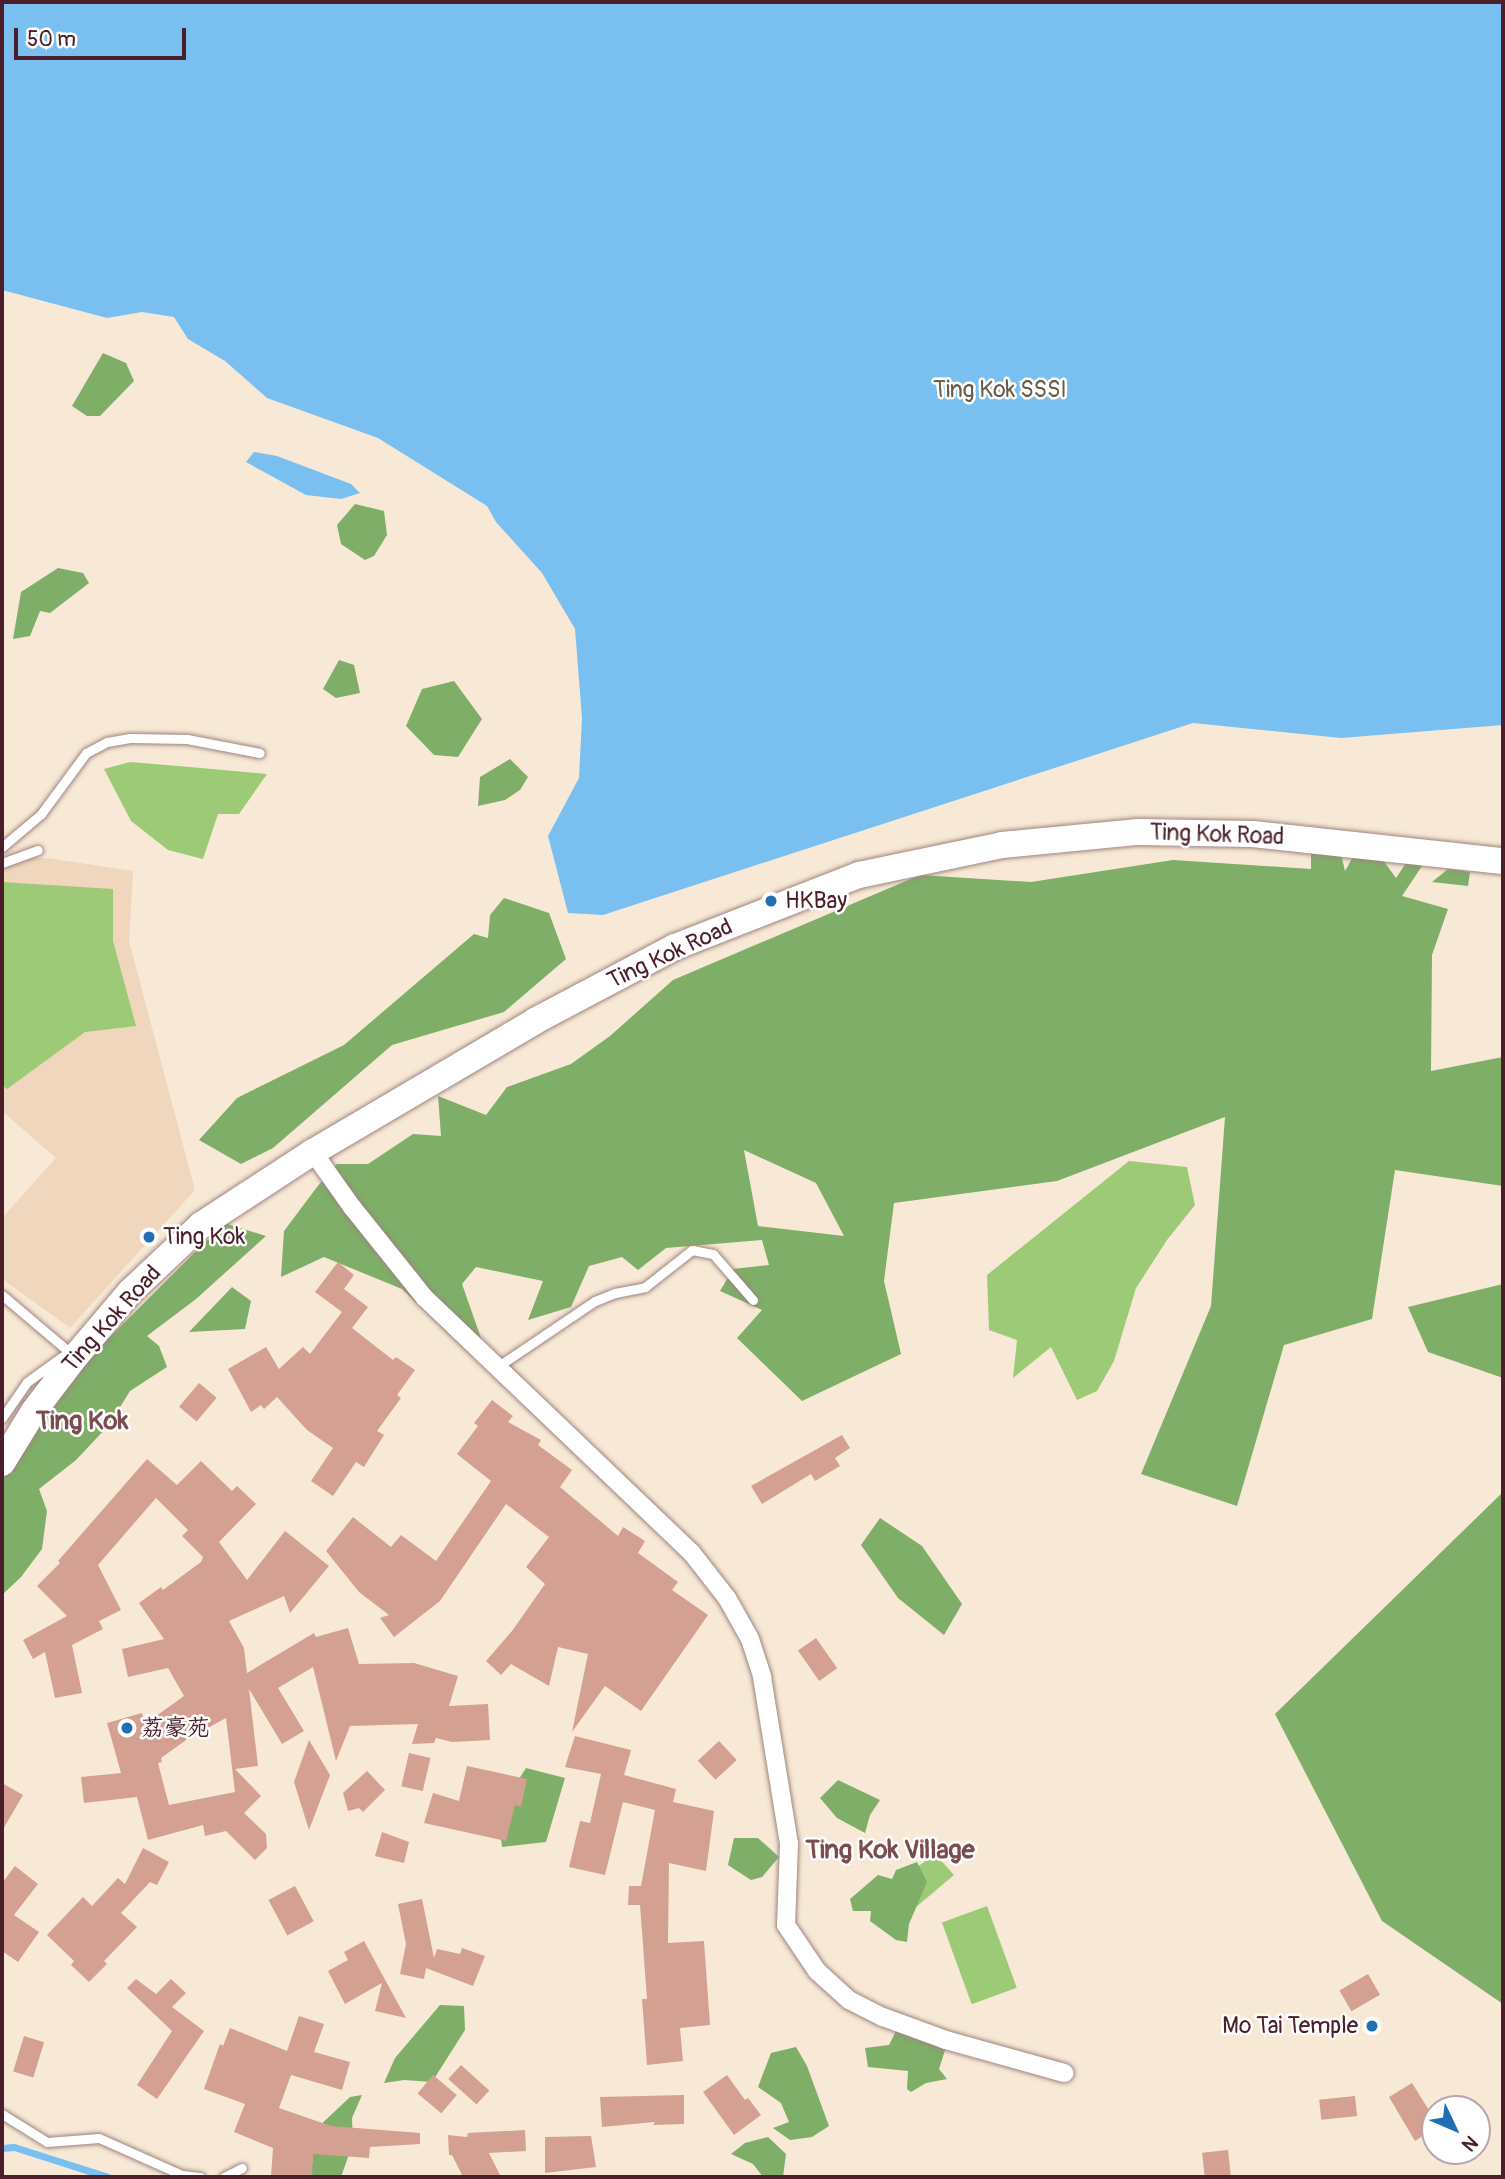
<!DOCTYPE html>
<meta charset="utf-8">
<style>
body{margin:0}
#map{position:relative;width:1505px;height:2179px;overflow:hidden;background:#f7e9d6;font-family:Pangolin,"LXGW WenKai TC",sans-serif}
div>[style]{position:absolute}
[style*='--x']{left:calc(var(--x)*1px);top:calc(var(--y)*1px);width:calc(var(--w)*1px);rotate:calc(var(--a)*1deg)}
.built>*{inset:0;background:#efd6bc}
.green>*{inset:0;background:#9dca77;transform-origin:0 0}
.forest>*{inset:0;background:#7eae68}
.water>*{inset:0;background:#79c0f1}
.stream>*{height:7px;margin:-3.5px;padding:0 3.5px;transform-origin:3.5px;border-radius:3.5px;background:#79c0f1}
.building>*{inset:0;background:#d4a092;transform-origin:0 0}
.roads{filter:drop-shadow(0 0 2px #a08480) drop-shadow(0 0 2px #a08480)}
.service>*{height:9px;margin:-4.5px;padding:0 4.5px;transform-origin:4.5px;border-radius:4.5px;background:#fff}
.minor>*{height:18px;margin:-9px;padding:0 9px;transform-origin:9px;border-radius:9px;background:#fff}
.secondary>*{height:26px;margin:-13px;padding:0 13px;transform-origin:13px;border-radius:13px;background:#fff}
.dots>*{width:19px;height:19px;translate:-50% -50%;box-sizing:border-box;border:4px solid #fff;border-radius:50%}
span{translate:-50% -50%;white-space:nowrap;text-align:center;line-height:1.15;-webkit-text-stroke:5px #fff;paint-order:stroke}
.park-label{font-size:23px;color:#675b46}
.street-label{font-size:23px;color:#4a1f2b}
.poi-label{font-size:23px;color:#4a1f2b}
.left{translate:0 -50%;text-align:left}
.right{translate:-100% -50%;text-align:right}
.quarter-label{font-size:26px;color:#7a4c4f;font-weight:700}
.frame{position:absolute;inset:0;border:4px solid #4a1f2b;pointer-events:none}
.north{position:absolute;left:1421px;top:2095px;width:70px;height:70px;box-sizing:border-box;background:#fff;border:2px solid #b7a5aa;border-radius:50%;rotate:134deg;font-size:19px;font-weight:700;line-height:28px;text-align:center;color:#4a1f2b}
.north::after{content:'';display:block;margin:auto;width:24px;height:32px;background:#1f6fb2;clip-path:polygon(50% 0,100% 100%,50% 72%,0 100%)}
.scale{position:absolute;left:14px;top:28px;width:172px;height:32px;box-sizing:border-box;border:4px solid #4a1f2b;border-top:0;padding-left:9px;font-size:21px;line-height:24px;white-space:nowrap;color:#4a1f2b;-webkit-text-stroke:5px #fff;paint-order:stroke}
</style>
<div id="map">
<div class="built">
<i style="clip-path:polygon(2px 858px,48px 858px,133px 871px,129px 941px,195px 1190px,70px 1328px,2px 1279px,2px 1218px,56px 1158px,2px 1111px)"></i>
</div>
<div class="green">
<i style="clip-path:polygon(130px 762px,190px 767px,267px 774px,239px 814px,218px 814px,203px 859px,168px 850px,131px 821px,104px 769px)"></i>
<i style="clip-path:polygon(2px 882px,113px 889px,113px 941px,136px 1026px,85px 1032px,7px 1089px,2px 1085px)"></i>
<i style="clip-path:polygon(1129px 1161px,1187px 1167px,1195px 1205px,1167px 1240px,1136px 1288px,1114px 1361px,1097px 1391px,1077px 1400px,1051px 1347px,1013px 1378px,1017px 1340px,989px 1330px,987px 1275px)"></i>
<i style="clip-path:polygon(935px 1854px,954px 1875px,909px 1913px,884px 1891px)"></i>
<i style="left:987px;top:1906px;width:87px;height:48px;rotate:70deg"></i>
</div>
<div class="forest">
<i style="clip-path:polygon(103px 353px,126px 363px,134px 381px,100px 416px,87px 416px,72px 406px)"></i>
<i style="clip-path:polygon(355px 504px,384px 511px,387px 535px,374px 556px,365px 560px,341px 544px,337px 525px)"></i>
<i style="clip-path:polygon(58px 568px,83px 573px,89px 583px,50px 613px,40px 611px,30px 636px,13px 639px,21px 592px)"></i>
<i style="clip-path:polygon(339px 660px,354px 665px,360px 693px,336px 698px,323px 689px)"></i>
<i style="clip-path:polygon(454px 681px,482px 719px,458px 757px,434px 755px,406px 726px,422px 689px)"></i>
<i style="clip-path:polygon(510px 759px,528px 777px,520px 790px,505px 800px,478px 806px,480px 777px)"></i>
<i style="clip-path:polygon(evenodd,1311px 850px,1341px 854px,1345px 871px,1354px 855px,1383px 860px,1396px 878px,1408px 860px,1422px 866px,1402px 896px,1448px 909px,1432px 955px,1431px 1071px,1503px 1057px,1503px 1186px,1395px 1170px,1372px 1319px,1284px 1345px,1237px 1506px,1141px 1474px,1211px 1306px,1225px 1117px,1057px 1181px,894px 1203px,884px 1281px,901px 1354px,802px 1401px,737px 1338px,762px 1310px,720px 1291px,733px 1269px,769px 1265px,762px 1240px,666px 1248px,638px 1270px,622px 1257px,589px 1266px,571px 1307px,528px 1320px,543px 1281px,476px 1267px,462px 1284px,481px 1338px,473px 1357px,402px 1289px,324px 1257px,281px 1277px,284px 1231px,317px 1187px,337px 1164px,368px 1164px,413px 1134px,441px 1136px,438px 1096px,486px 1115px,507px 1087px,571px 1064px,610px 1036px,673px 980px,920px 875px,1031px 882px,1173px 860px,1311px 869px,1311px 850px,744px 1150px,816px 1183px,844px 1236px,758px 1226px,744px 1150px)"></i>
<i style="clip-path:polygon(1448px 869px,1470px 872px,1468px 886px,1432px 882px)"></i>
<i style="clip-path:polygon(504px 898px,549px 913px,566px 959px,504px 1012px,392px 1045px,273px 1148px,241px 1164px,199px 1140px,237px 1098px,344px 1045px,474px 934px,488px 938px,490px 915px)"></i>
<i style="clip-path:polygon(224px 1223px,266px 1236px,196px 1299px,147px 1336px,159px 1346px,167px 1367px,130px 1391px,109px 1425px,76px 1460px,39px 1489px,47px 1511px,42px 1549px,21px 1577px,2px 1595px,2px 1473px,14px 1468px,24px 1447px,83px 1364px)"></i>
<i style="clip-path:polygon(1503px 1284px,1503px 1378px,1428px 1352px,1408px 1307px)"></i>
<i style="clip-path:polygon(232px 1287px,251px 1301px,245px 1329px,189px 1332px)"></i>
<i style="clip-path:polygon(1503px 1492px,1503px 2004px,1382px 1921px,1275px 1714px)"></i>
<i style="clip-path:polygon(880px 1518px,922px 1546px,962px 1604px,944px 1635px,898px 1598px,861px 1545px)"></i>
<i style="clip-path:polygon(526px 1768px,565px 1778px,546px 1842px,502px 1847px,498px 1812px)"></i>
<i style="clip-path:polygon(838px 1780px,880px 1800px,870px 1815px,865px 1833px,837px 1818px,820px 1798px)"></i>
<i style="clip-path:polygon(734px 1838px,758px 1838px,779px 1857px,762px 1877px,751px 1880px,728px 1865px)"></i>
<i style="clip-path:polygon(917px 1862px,927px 1882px,909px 1924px,907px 1942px,896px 1940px,870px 1921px,871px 1911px,853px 1911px,850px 1899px,878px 1875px,892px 1879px,896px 1870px)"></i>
<i style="clip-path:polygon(440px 2005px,464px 2006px,465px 2030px,432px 2082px,404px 2080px,384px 2083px,395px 2058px)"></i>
<i style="clip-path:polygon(922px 2027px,941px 2029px,947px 2044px,939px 2069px,947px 2079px,926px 2083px,911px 2092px,907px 2089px,908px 2071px,868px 2067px,865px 2048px,889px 2045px,896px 2031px,915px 2038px)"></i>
<i style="clip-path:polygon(796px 2047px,807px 2066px,829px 2126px,812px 2137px,790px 2140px,773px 2128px,789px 2122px,781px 2103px,758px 2087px,771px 2053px)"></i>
<i style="clip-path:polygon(362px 2095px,352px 2118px,353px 2143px,341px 2177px,311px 2177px,315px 2130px,350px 2097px)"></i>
<i style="clip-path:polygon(768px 2137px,786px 2154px,783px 2177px,763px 2177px,753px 2164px,731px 2154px,745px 2143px)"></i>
</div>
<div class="water">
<i style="clip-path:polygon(2px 2px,1503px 2px,1503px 725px,1341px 738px,1193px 723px,603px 915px,568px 913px,548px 836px,579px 778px,582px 718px,575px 629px,542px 573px,496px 522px,487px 506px,378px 438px,267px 398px,225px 361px,188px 339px,174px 317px,142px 312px,107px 318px,2px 290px)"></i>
<i style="clip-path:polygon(254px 452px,277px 456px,351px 484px,360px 493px,341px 499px,306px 495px,246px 462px)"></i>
</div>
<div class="stream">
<i style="--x:2;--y:2148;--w:12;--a:-5"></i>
<i style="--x:14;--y:2147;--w:99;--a:17.7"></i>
</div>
<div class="building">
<i style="clip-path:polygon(338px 1262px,354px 1275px,344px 1289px,368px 1307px,352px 1328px,393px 1360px,396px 1357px,415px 1370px,397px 1395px,401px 1398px,377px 1431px,384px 1435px,364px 1467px,356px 1462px,333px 1496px,311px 1481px,333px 1448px,307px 1430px,277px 1397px,264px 1409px,261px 1405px,251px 1412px,228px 1369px,266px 1347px,279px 1369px,303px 1347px,310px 1354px,342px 1312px,315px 1292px)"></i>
<i style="left:199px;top:1383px;width:23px;height:31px;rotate:40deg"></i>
<i style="clip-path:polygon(492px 1400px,513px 1416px,508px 1422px,541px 1440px,538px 1445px,572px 1470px,560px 1487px,618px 1536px,623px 1527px,645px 1541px,638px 1553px,678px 1582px,672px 1590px,708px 1615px,641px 1711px,605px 1686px,572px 1732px,588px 1654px,558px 1647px,549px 1686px,511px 1664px,501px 1675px,486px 1661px,512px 1631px,545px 1584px,526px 1567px,549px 1537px,506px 1504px,440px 1601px,394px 1637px,380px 1618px,389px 1615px,359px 1592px,326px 1551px,353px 1517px,391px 1547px,401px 1535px,436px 1561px,491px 1481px,457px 1454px,478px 1426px,474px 1423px)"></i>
<i style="clip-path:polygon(842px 1435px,850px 1448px,835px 1458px,840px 1466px,815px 1481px,811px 1474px,762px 1504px,751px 1486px)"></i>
<i style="clip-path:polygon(evenodd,147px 1459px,177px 1485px,201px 1461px,232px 1491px,237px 1486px,256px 1504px,219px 1542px,247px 1580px,285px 1531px,329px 1566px,290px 1613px,284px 1596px,229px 1621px,244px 1648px,247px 1673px,314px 1633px,316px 1637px,348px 1628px,359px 1664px,414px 1663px,458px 1676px,449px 1706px,488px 1704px,490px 1740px,452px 1742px,436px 1738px,434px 1743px,412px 1744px,418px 1724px,350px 1726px,336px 1761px,313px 1667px,278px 1688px,304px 1731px,282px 1744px,249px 1689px,258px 1766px,235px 1769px,261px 1796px,244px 1813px,266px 1834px,267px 1848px,255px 1860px,226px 1831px,205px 1836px,203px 1825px,148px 1840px,137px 1797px,84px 1803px,81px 1777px,121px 1773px,107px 1723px,142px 1713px,145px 1724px,184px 1696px,168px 1668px,128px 1677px,122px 1649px,164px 1639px,139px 1603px,161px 1587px,163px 1590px,201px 1562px,203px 1557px,182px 1536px,188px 1530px,156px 1498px,98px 1565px,121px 1610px,99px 1621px,103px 1629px,72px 1645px,82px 1693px,55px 1698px,45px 1652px,33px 1659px,23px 1640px,67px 1616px,37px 1586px,60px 1563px,58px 1561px,147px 1459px,226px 1718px,235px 1792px,169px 1805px,158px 1763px,162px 1762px,161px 1758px,204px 1727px,206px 1729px,226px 1718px)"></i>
<i style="left:816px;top:1638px;width:37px;height:22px;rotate:55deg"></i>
<i style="clip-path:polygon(575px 1736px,631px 1750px,624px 1775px,676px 1789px,673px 1802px,714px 1811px,706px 1871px,669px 1863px,668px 1943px,704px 1941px,710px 2025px,680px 2028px,683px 2061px,647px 2065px,642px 1999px,647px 1999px,640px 1905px,628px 1905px,629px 1886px,641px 1886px,655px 1810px,623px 1802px,605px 1875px,569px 1867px,580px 1821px,590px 1823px,601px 1774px,565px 1767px)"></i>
<i style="clip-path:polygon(309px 1740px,330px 1775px,309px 1830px,294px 1782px)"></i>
<i style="left:719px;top:1741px;width:26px;height:29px;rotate:47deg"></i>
<i style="left:409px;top:1753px;width:22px;height:34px;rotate:13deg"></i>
<i style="clip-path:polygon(467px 1766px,527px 1779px,521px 1807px,515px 1805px,506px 1841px,424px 1823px,433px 1793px,459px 1801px)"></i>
<i style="clip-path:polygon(367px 1771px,385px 1790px,363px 1812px,359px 1808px,348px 1811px,343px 1793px)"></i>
<i style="clip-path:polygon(2px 1783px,23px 1795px,2px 1831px)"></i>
<i style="clip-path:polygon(382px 1832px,409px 1842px,404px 1863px,375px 1856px)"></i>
<i style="clip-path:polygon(143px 1848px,169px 1862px,157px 1885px,150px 1882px,121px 1913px,137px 1927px,104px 1961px,107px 1964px,89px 1982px,71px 1965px,74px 1961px,47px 1935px,83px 1897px,92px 1906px,118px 1878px,125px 1884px)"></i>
<i style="clip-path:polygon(15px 1866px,38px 1884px,14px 1915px,39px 1932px,18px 1962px,2px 1951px,2px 1883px)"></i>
<i style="left:295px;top:1886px;width:40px;height:30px;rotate:62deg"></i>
<i style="clip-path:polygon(422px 1899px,434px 1958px,437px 1949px,460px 1954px,462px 1948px,485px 1956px,473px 1986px,426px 1968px,424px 1979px,400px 1974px,406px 1944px,398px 1904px)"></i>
<i style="clip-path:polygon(364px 1941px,383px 1976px,406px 2018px,375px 2011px,382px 1983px,345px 2004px,328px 1971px,348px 1960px,344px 1952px)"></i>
<i style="left:1368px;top:1974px;width:24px;height:33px;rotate:60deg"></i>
<i style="clip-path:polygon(136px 1979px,156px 1994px,171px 1979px,186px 1993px,172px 2007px,204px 2031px,157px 2099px,137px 2085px,172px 2031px,127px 1988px)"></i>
<i style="clip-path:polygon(299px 2016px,324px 2024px,314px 2052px,350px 2062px,342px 2090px,291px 2075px,279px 2108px,331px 2126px,420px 2133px,420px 2144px,370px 2147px,369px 2158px,313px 2154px,312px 2177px,271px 2177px,273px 2148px,234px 2132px,245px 2104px,204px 2089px,220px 2044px,223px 2046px,230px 2028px,287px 2051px)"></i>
<i style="left:24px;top:2036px;width:21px;height:37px;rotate:17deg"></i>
<i style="left:461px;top:2065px;width:38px;height:19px;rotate:42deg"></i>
<i style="left:433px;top:2075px;width:31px;height:24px;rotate:40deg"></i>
<i style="clip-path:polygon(727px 2075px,745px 2100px,748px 2098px,761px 2115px,734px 2135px,703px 2092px)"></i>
<i style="clip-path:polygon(1412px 2083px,1435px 2120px,1435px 2128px,1415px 2141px,1389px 2097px)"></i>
<i style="clip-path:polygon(684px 2095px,684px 2124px,653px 2125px,655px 2122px,602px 2127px,600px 2097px)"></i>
<i style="left:1355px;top:2096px;width:20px;height:36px;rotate:84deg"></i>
<i style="clip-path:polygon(525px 2130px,526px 2151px,489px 2153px,501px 2177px,463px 2177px,452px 2155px,449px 2155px,448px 2135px,467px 2137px,468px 2133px)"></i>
<i style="clip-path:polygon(591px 2136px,596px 2167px,545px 2173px,545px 2137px)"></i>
<i style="left:1228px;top:2150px;width:27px;height:26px;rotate:84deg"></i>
</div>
<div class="roads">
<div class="service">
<i style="--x:2;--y:847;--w:51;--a:-40.2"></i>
<i style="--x:41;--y:814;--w:76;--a:-53.6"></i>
<i style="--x:86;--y:753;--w:24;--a:-28"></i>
<i style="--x:107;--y:742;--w:23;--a:-10"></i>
<i style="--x:130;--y:738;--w:57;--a:1"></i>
<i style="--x:187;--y:739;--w:74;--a:10.9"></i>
<i style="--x:2;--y:863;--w:38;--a:-20"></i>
<i style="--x:2;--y:1295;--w:94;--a:40.3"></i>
<i style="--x:497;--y:1367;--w:118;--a:-34"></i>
<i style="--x:595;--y:1301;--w:22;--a:-22"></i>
<i style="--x:615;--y:1293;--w:31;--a:-11"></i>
<i style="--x:645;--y:1287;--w:60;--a:-38.2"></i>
<i style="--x:692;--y:1250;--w:21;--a:11"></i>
<i style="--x:713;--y:1254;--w:61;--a:49"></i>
<i style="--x:2;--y:1418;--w:44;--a:-55.2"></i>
<i style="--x:27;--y:1382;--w:44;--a:-35.8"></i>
<i style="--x:2;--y:2114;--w:53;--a:31.9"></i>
<i style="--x:47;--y:2142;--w:52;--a:-4.4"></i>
<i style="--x:99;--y:2138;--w:91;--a:24"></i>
<i style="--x:182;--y:2175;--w:18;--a:6"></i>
<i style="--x:224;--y:2177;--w:20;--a:-27"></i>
</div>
<div class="minor">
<i style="--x:313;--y:1152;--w:67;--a:54.7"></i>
<i style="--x:352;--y:1207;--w:117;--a:51.3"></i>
<i style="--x:425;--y:1298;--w:368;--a:43.7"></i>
<i style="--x:691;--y:1552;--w:58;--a:52"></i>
<i style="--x:727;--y:1598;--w:47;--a:60.7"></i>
<i style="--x:750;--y:1639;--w:40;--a:72"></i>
<i style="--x:762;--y:1677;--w:169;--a:80.8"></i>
<i style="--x:789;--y:1844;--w:81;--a:92.1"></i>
<i style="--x:786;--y:1925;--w:55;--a:56"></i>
<i style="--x:817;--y:1971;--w:43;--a:42.2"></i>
<i style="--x:849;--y:2000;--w:38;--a:27"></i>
<i style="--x:883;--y:2017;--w:67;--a:20.1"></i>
<i style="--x:946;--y:2040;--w:123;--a:15.6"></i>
</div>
<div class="secondary">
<i style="--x:2;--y:1463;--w:61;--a:-58.4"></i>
<i style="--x:34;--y:1411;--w:68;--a:-52.8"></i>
<i style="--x:75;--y:1357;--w:85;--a:-49.8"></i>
<i style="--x:130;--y:1292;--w:98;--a:-43.3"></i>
<i style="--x:201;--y:1225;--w:134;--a:-33.1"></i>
<i style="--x:313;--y:1152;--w:258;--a:-30.5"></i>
<i style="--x:535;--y:1021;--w:158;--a:-27.9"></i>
<i style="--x:675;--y:947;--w:198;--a:-21.4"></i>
<i style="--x:859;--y:875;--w:146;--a:-11.8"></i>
<i style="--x:1002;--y:845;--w:137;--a:-5.5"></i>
<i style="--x:1138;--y:832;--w:115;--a:1"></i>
<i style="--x:1253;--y:834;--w:251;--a:6.2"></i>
</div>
</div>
<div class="dots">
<i style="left:771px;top:901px;background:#1f6fb2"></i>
<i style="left:149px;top:1237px;background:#1f6fb2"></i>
<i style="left:127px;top:1728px;background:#1f6fb2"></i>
<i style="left:1372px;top:2026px;background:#1f6fb2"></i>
</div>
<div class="park-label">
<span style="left:1000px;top:390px">Ting Kok SSSI</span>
</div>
<div class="street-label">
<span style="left:1217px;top:835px;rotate:2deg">Ting Kok Road</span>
<span style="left:670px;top:954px;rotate:-25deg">Ting Kok Road</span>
<span style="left:112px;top:1319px;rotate:-48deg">Ting Kok Road</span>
</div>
<div class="poi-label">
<span class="left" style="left:785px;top:901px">HKBay</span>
<span class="left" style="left:163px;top:1237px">Ting Kok</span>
<span class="left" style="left:141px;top:1728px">荔豪苑</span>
<span class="right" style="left:1358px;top:2026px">Mo Tai Temple</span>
</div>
<div class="quarter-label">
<span style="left:82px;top:1422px">Ting Kok</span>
<span style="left:890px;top:1851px">Ting Kok Village</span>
</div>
<div class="frame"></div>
<div class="north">N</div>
<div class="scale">50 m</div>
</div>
